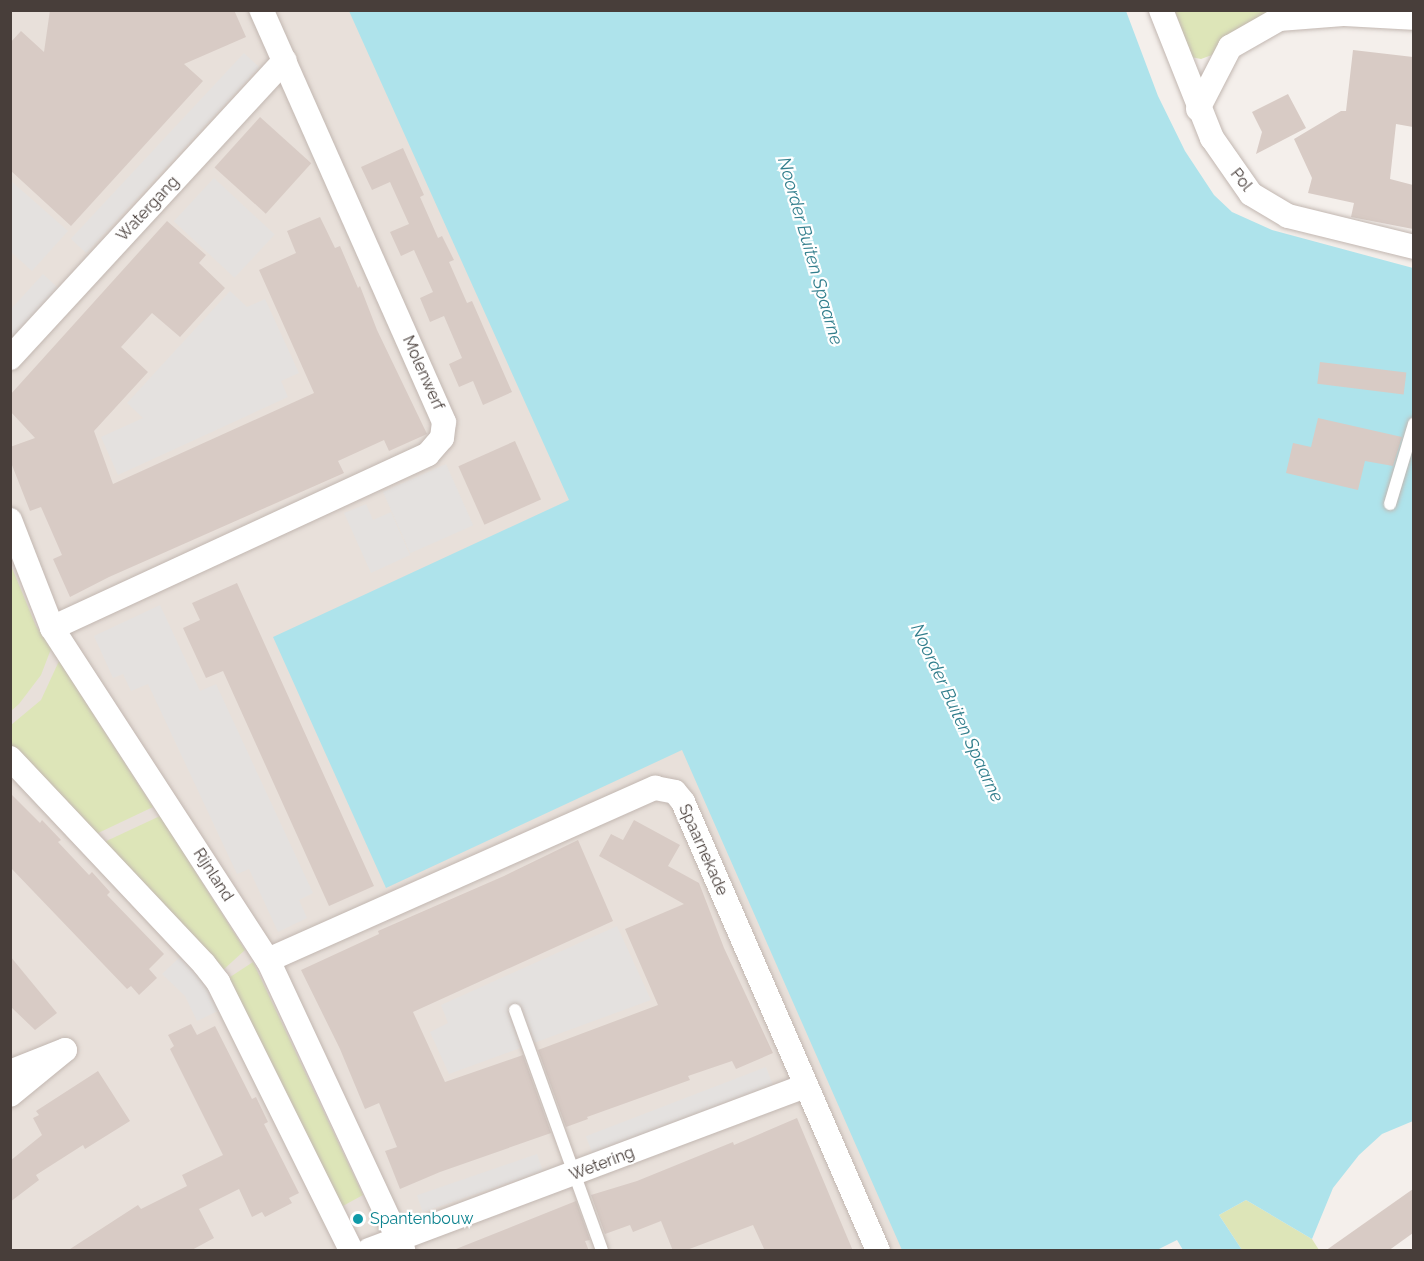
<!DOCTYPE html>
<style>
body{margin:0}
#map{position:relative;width:1424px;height:1261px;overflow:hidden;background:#f4efeb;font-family:Raleway,sans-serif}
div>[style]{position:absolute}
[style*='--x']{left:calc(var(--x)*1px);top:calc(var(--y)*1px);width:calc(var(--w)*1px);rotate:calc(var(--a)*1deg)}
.residential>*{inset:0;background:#e8e0da}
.green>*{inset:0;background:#dde5b8}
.parking>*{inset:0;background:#e4e1df;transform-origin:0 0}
.water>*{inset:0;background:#aee3eb}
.building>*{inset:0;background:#d8cbc5;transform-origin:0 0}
.roads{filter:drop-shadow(0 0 2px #c2b7b1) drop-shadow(0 0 2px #c2b7b1)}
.service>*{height:12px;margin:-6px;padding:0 6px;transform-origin:6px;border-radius:6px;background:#fff}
.minor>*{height:24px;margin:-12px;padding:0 12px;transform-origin:12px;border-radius:12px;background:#fff}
.dots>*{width:16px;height:16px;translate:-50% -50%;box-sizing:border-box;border:3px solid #fff;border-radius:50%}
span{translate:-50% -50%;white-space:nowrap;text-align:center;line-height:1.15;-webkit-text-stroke:4.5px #fff;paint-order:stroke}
.street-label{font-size:16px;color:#483e3a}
.culture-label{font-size:16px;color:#0d838f}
.left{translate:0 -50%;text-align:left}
.water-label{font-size:18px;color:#337f8d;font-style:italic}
.frame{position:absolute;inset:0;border:12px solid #483e3a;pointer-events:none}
</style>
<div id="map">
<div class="residential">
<i style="clip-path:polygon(10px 11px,475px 11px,933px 1250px,11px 1250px)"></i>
</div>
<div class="green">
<i style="clip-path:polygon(1274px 10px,1237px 30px,1212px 55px,1201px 59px,1191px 57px,1175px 11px)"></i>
<i style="clip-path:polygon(10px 563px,36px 626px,51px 649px,41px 675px,19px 704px,11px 711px)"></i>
<i style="clip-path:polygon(59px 661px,153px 807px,94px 835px,11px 749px,11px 725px,41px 700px)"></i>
<i style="clip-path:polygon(160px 816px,245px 950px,222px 971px,100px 844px)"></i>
<i style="clip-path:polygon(253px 962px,363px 1195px,341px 1207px,227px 979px)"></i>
<i style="clip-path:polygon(1246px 1200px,1312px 1239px,1319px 1250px,1242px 1250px,1219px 1215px)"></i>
</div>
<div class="parking">
<i style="left:244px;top:53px;width:21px;height:254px;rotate:43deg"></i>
<i style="left:214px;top:178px;width:83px;height:59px;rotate:43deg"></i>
<i style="clip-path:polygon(11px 181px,68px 231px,32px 271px,11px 252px)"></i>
<i style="clip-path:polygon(43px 274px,58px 288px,11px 339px,11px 309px)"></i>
<i style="clip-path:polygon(230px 291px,247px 307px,265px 299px,299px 373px,281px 381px,288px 397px,118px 475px,101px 437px,143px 418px,127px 403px)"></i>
<i style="left:446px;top:464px;width:67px;height:69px;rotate:66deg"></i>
<i style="clip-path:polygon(366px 504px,373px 520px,391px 512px,410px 555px,371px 573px,344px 513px)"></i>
<i style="clip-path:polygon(160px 605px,200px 691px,216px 684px,313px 893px,299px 900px,307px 918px,278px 932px,249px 869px,237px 874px,148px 684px,131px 691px,123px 674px,113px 678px,94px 636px)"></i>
<i style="clip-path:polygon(617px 926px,651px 1000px,449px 1074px,430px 1032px,448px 1023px,441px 1005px)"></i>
<i style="clip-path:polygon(181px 956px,207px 983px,222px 1009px,197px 1021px,185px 996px,162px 974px)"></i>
<i style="left:766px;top:1067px;width:19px;height:193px;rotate:69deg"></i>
<i style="left:537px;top:1154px;width:18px;height:127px;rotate:71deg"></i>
</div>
<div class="water">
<i style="clip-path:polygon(349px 11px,1126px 11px,1158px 96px,1185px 151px,1214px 195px,1232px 212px,1272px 230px,1413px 268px,1413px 1121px,1382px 1134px,1359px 1155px,1333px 1188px,1312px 1239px,1246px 1200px,1219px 1215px,1242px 1250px,1183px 1250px,1177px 1240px,1157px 1250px,902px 1250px,682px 750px,386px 888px,273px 637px,569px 500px)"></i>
</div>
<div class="building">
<i style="clip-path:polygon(50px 10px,234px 10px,246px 37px,184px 64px,203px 81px,71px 226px,10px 170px,10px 43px,21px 31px,44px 52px)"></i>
<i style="clip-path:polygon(1353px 50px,1413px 57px,1413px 127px,1396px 124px,1390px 179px,1413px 185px,1413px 229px,1351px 217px,1354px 203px,1308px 193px,1312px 178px,1294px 139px,1341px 111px,1346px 111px)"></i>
<i style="clip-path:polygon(1288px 94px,1306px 128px,1256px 154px,1262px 132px,1252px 112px)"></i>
<i style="left:260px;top:117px;width:69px;height:68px;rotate:42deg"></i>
<i style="clip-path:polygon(403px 148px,424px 195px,420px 197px,438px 238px,442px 236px,454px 260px,449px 262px,467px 303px,472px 301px,512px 392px,483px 405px,473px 381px,459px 387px,449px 364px,462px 358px,444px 316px,430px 322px,420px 298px,433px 292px,414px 250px,401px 256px,390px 232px,409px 224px,390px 182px,372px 190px,361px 167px)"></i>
<i style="clip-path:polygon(320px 217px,335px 248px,340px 246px,358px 288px,360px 286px,377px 330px,427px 434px,389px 451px,384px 440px,338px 461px,344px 473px,109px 577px,70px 597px,53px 559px,62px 555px,41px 507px,30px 511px,10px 460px,10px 447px,35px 438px,10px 411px,10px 395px,167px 221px,206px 255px,199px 263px,225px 288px,180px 337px,152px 313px,121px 347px,148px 372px,94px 431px,113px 484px,314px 393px,259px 270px,296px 253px,287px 231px)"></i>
<i style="left:1320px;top:362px;width:87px;height:22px;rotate:7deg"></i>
<i style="clip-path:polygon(1318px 418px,1402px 437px,1393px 466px,1365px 461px,1358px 490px,1286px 473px,1293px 443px,1311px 447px)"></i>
<i style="left:515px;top:441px;width:64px;height:62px;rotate:66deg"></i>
<i style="clip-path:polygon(237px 583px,374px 886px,329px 906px,223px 671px,206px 678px,183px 628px,200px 620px,192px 603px)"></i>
<i style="clip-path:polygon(10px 793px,40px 823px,42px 820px,61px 840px,58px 842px,89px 875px,92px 872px,110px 892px,107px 895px,164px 954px,149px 969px,157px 978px,139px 995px,131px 986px,127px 989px,10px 867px)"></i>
<i style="clip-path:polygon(634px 820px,680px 845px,668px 866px,699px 883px,724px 948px,773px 1053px,736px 1069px,732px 1061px,688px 1076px,690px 1080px,587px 1117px,588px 1119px,566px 1127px,538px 1050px,658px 1005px,625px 929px,684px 904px,599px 856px,611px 834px,623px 840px)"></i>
<i style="clip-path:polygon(578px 840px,613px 921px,413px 1012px,445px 1082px,523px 1055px,551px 1133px,440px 1172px,400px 1189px,385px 1151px,397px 1147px,379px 1103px,365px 1109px,340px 1049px,301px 970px,379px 934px,378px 931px,504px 876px)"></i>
<i style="clip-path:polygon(10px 956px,57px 1013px,35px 1030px,10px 1006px)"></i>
<i style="clip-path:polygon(191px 1024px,197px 1035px,215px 1026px,252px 1099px,256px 1097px,268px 1122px,264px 1124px,299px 1193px,289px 1198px,292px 1203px,265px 1217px,262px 1212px,252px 1217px,239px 1189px,199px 1209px,214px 1238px,190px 1251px,67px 1251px,138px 1205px,141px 1209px,187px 1186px,182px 1175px,223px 1155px,170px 1049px,174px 1046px,168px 1035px)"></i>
<i style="clip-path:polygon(98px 1071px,130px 1121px,85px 1149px,83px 1145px,36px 1175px,39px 1180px,10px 1202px,10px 1161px,42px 1135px,33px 1118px,39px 1115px,36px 1111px)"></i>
<i style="clip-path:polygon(797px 1118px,853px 1251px,765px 1251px,753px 1225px,684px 1251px,673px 1251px,661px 1221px,633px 1232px,630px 1225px,605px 1234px,591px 1195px,637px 1181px,733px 1142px,734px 1145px)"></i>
<i style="clip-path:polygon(1413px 1189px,1413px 1233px,1388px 1251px,1325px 1251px)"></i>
<i style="clip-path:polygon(576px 1201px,590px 1240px,585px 1241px,589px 1251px,451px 1251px)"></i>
</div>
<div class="roads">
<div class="service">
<i style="--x:1390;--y:504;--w:84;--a:-73.3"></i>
<i style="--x:515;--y:1010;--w:255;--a:70.1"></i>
</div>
<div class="minor">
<i style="--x:1161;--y:10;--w:138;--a:68.3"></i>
<i style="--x:1212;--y:138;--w:68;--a:55.1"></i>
<i style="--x:1251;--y:194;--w:43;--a:30.7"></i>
<i style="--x:1288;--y:216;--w:130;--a:13.8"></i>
<i style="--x:1198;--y:109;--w:70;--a:-62.7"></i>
<i style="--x:1230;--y:47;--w:56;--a:-29.7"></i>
<i style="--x:1279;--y:19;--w:64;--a:-4.5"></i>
<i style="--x:1343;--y:14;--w:71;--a:3.2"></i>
<i style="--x:10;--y:358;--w:405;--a:-47.3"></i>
<i style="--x:10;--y:520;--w:116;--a:68.7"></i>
<i style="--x:52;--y:628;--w:396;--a:57"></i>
<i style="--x:268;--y:960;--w:320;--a:65"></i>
<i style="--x:52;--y:628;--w:414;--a:-24.8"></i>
<i style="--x:428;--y:454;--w:21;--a:-49"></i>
<i style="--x:442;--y:438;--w:16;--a:-83"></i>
<i style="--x:444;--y:422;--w:451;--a:-113.9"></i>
<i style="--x:10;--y:758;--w:283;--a:46.7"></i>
<i style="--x:204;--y:964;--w:23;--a:52"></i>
<i style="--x:218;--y:982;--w:299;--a:63.6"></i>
<i style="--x:268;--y:960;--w:424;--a:-24"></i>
<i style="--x:655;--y:788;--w:20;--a:11"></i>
<i style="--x:675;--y:792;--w:13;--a:51"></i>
<i style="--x:683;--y:802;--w:489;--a:66.5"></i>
<i style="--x:10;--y:1072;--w:59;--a:-21.8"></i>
<i style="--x:65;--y:1050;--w:71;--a:140.7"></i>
<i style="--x:369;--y:1250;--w:466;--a:-20.6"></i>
</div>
</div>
<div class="dots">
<i style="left:358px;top:1219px;background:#0f9aa8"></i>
</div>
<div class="street-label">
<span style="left:1241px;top:180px;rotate:51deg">Pol</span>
<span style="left:148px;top:209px;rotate:-47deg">Watergang</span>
<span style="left:423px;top:373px;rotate:66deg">Molenwerf</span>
<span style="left:703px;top:850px;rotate:66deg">Spaarnekade</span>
<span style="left:213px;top:875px;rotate:57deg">Rijnland</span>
<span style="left:602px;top:1164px;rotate:-21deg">Wetering</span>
</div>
<div class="culture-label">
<span class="left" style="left:370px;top:1219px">Spantenbouw</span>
</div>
<div class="water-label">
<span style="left:810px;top:251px;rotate:74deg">Noorder Buiten Spaarne</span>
<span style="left:957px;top:713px;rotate:65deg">Noorder Buiten Spaarne</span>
</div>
<div class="frame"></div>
</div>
